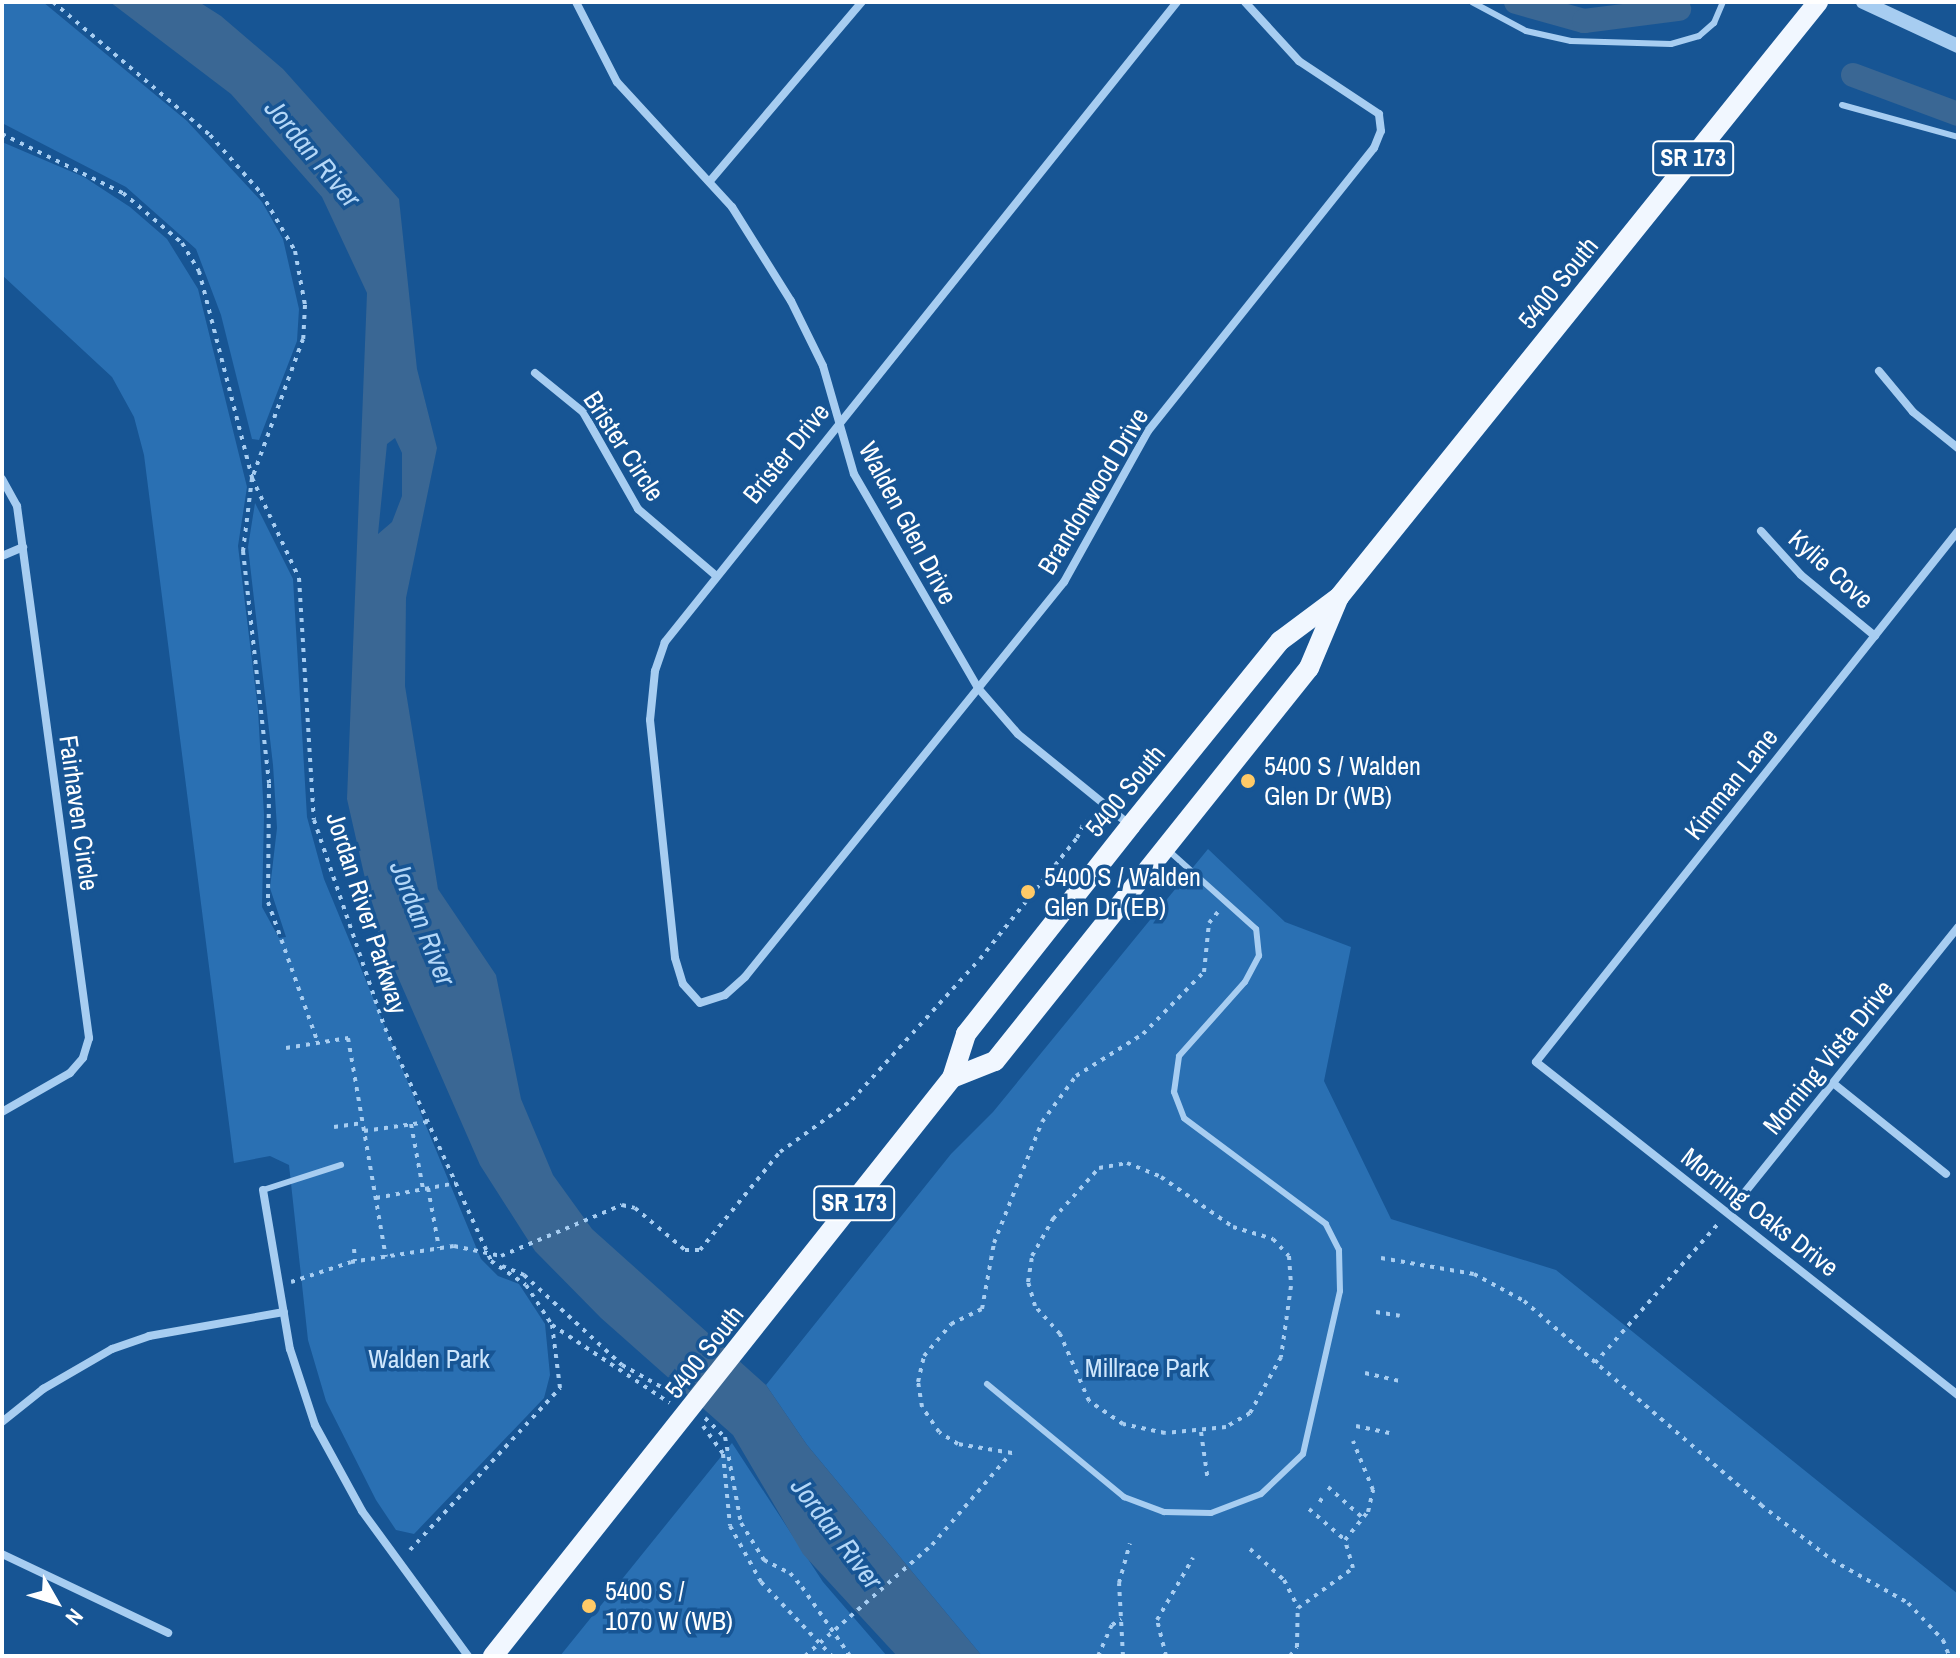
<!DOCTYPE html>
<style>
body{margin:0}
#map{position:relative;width:1960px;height:1658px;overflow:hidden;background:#175594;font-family:"Archivo Narrow",sans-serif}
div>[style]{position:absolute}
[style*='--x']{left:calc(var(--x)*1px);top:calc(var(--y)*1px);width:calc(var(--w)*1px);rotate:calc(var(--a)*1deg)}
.green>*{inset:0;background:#2a70b3}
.water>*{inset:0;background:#3a6794}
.canal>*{height:24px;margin:-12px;padding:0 12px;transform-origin:12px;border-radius:12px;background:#3a6794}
.path>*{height:4px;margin-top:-2px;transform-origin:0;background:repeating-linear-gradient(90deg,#a7cdf1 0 4px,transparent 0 10px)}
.service>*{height:6px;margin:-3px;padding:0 3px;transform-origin:3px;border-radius:3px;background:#a7cdf1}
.minor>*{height:8px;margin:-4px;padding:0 4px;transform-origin:4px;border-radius:4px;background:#a7cdf1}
.tertiary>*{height:14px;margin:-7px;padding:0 7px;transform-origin:7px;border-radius:7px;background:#a7cdf1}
.primary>*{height:20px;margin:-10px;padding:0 10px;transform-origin:10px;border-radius:10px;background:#f1f7ff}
.dots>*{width:22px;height:22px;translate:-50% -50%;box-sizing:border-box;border:4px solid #175594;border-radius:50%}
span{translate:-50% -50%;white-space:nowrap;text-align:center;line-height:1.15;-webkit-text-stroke:7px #175594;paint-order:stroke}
.shield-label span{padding:2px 6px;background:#175594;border:2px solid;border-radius:6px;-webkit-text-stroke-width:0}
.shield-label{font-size:24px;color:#fff;font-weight:700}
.street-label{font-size:26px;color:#fff}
.poi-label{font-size:26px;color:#fff}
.left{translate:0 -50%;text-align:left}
.park-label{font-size:26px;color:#cee6fc}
.water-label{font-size:28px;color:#b4d7f7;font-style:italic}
.frame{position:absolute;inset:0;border:4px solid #fff;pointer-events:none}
.north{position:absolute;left:16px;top:1562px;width:80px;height:80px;-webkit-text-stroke:6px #175594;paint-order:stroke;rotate:129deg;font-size:22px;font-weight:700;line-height:32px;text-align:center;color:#fff}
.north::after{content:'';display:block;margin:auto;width:28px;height:36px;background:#fff;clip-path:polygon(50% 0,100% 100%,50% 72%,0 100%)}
</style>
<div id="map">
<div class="green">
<i style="clip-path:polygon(2px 2px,43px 2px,187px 121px,262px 202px,283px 239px,299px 309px,297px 341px,259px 440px,252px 439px,221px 315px,196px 249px,126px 187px,2px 123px)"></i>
<i style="clip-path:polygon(2px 142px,84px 177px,130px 207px,167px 239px,198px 289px,247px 487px,238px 546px,258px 710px,264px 815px,262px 907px,279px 938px,286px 937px,270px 888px,277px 828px,273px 765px,248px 547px,255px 503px,293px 579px,307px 817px,324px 879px,481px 1259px,498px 1276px,519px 1284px,545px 1324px,550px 1375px,544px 1398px,414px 1534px,396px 1530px,376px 1500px,326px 1401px,308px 1340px,289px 1165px,270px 1156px,234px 1163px,144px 455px,134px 417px,112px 377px,2px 275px)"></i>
<i style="clip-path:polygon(1208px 849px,1285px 922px,1351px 947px,1324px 1081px,1391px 1219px,1556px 1270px,1958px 1594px,1958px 1656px,982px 1656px,807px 1445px,766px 1385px,951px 1154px,993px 1112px)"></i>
<i style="clip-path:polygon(732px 1443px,823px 1582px,887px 1656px,560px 1656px)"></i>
</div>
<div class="water">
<i style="clip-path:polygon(evenodd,110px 2px,199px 2px,221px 16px,283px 69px,399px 199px,417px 369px,437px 448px,406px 598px,405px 686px,438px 889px,496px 975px,521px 1099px,553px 1175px,592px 1229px,766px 1385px,807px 1445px,982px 1656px,897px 1656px,803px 1554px,733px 1435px,601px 1318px,535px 1251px,480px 1165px,376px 927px,347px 799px,367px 293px,322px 197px,231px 94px,110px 2px,395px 438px,402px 453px,402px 496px,392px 522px,378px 534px,387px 444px,395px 438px)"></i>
</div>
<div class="canal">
<i style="--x:1516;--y:2;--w:71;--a:15.6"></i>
<i style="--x:1584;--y:21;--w:96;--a:-7.2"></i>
<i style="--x:1853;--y:75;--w:112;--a:20.4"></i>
</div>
<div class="path">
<i style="--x:53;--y:2;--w:206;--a:40.3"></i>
<i style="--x:210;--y:135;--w:77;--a:48.7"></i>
<i style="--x:261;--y:193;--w:67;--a:59.6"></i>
<i style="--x:295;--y:251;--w:55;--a:79.5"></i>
<i style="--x:305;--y:305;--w:34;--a:93"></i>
<i style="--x:303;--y:339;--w:148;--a:110.1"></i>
<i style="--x:252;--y:478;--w:74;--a:97"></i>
<i style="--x:243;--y:551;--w:234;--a:83.6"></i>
<i style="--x:269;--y:784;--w:118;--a:90.5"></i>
<i style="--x:268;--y:902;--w:150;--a:70.5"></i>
<i style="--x:2;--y:134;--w:135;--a:26"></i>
<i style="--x:123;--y:193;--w:77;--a:40.3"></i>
<i style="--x:182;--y:243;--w:33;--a:59"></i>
<i style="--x:199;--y:271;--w:214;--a:75.6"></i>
<i style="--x:252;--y:478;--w:110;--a:64.8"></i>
<i style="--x:299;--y:578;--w:242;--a:86.5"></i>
<i style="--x:314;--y:820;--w:220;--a:71.2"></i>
<i style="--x:385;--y:1028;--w:256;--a:65.5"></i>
<i style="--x:491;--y:1261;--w:42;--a:34.4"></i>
<i style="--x:526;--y:1285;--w:48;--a:57"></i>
<i style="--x:552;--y:1325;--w:141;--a:33.5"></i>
<i style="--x:286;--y:1048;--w:63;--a:-9.2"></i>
<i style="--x:348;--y:1038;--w:222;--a:80.2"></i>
<i style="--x:411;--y:1124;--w:66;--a:79.5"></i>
<i style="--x:334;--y:1127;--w:29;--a:-8"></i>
<i style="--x:364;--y:1131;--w:64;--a:-8.1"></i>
<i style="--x:1127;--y:1163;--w:37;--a:22"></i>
<i style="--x:1161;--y:1177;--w:88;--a:34.8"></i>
<i style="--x:1233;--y:1227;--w:42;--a:16.7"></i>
<i style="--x:1273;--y:1239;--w:23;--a:47"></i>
<i style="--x:1289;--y:1256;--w:30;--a:86"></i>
<i style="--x:1291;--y:1286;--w:72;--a:98"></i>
<i style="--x:1281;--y:1357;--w:64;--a:119"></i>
<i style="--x:1250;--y:1413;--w:28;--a:150"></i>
<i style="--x:1226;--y:1427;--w:61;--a:174.4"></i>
<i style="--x:1165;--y:1433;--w:43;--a:-167.9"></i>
<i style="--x:1123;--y:1424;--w:41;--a:-145.9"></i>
<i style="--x:1089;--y:1401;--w:73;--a:-113.4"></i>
<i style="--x:1060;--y:1334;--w:38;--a:-132"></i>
<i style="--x:1035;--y:1306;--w:25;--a:-106"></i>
<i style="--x:1028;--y:1282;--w:26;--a:-81"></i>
<i style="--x:1032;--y:1256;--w:43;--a:-60.4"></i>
<i style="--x:1053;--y:1219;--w:69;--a:-48"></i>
<i style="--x:1099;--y:1168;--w:28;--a:-10"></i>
<i style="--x:428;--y:1188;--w:61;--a:79.6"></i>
<i style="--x:376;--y:1198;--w:81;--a:-10.6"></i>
<i style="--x:354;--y:1249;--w:12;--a:85"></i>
<i style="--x:1381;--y:1258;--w:94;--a:9.8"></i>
<i style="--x:1474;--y:1274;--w:57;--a:28.4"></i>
<i style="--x:1524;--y:1301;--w:313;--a:40.7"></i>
<i style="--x:1761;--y:1505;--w:90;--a:37.8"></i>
<i style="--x:1832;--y:1560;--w:87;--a:29.5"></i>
<i style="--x:1908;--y:1603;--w:51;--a:46.6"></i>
<i style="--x:1943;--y:1640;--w:17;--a:69"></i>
<i style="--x:502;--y:1266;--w:24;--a:22"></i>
<i style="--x:524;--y:1275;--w:133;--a:42.6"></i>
<i style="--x:622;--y:1365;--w:62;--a:29.1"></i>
<i style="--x:291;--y:1282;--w:63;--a:-18.4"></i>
<i style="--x:351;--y:1262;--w:104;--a:-8.8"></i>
<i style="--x:454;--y:1246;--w:48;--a:12"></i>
<i style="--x:501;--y:1256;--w:131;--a:-22.9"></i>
<i style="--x:622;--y:1205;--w:13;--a:13"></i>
<i style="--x:635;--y:1208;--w:65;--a:40"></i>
<i style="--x:685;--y:1250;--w:15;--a:0"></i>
<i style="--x:700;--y:1250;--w:127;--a:-50.8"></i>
<i style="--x:780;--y:1152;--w:89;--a:-35.8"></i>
<i style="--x:852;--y:1100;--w:190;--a:-47.8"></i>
<i style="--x:980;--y:959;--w:155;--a:-51.3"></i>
<i style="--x:1077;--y:838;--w:20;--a:-66"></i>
<i style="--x:1376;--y:1312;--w:24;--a:9"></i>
<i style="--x:1595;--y:1363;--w:186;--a:-48.5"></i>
<i style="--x:1365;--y:1373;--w:36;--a:13"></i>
<i style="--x:705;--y:1418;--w:28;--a:44"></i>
<i style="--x:725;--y:1437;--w:87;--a:79.5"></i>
<i style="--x:741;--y:1523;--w:44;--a:58.1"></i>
<i style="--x:764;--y:1560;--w:29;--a:27"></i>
<i style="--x:790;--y:1573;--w:18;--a:49"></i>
<i style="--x:802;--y:1587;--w:84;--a:55.2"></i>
<i style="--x:703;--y:1426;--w:34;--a:54"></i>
<i style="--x:723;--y:1454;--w:72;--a:84.4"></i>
<i style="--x:730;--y:1526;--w:64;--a:61"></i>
<i style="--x:761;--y:1582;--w:103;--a:46.2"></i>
<i style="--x:1356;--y:1426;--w:34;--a:12"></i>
<i style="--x:1201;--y:1432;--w:49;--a:81.9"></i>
<i style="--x:1012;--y:1453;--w:55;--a:-170.5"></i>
<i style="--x:958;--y:1444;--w:22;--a:-148"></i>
<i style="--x:939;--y:1432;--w:30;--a:-124"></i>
<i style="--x:922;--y:1407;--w:25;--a:-99"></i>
<i style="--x:918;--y:1382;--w:27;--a:-77"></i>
<i style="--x:924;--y:1356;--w:42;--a:-49.8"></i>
<i style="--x:951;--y:1324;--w:34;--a:-26"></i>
<i style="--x:982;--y:1309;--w:67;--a:-79.7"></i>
<i style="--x:994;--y:1243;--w:130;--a:-68.4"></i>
<i style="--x:1042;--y:1122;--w:57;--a:-53.5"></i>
<i style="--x:1076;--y:1076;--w:79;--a:-32.1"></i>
<i style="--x:1143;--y:1034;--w:87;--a:-45.5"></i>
<i style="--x:1204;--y:972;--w:49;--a:-84.2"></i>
<i style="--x:1209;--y:923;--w:14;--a:-51"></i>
<i style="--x:1328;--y:1487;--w:47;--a:41.5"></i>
<i style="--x:1319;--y:1499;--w:9;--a:32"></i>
<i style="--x:1309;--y:1509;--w:48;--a:40.7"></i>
<i style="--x:1250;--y:1549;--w:46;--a:42.4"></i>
<i style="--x:1284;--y:1580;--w:31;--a:63"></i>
<i style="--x:410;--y:1550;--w:221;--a:-47.2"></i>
<i style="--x:560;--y:1388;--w:64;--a:-97.2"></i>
<i style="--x:805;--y:1656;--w:169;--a:-41.2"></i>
<i style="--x:932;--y:1545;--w:121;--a:-49.3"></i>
<i style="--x:1098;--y:1656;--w:34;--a:-66"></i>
<i style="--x:1112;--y:1625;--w:11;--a:-34"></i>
<i style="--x:1123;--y:1656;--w:73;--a:-93.1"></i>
<i style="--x:1119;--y:1583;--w:41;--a:-74.6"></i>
<i style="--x:1166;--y:1656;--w:37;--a:-104"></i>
<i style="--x:1157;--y:1620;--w:72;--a:-59.9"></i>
<i style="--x:1290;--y:1656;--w:11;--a:-52"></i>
<i style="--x:1297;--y:1647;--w:39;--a:-89"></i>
<i style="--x:1298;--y:1608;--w:68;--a:-36"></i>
<i style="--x:1353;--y:1568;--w:29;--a:-106"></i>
<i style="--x:1345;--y:1540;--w:36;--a:-51"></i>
<i style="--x:1368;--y:1512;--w:23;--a:-77"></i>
<i style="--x:1373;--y:1490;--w:53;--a:-112.2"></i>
</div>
<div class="service">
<i style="--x:1472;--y:2;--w:61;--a:28.2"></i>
<i style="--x:1526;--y:31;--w:46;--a:12.5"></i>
<i style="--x:1571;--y:41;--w:100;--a:1.7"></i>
<i style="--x:1671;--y:44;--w:29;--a:-16"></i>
<i style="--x:1699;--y:36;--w:20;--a:-41"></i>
<i style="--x:1714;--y:23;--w:23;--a:-67"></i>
<i style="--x:1842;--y:105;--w:120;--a:15.4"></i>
<i style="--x:263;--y:1190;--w:82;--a:-17.8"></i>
<i style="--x:987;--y:1384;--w:178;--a:39.5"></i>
<i style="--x:1124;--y:1497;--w:43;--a:20.6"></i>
<i style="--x:1164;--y:1512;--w:47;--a:1.2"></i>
<i style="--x:1211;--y:1513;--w:53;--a:-20.8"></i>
<i style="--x:1261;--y:1494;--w:58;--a:-43.6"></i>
<i style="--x:1303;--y:1454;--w:167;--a:-77.2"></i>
<i style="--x:1340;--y:1291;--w:41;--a:-91.4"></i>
<i style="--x:1339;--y:1250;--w:29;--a:-117"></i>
<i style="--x:1326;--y:1224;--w:177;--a:-143.3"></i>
<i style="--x:1184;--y:1118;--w:28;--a:-111"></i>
<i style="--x:1174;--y:1092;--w:36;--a:-82"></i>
<i style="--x:1179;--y:1056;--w:99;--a:-48.3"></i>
<i style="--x:1245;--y:982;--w:30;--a:-62"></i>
<i style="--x:1259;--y:956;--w:27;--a:-96"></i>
<i style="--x:1256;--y:929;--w:118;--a:-138.1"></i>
</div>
<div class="minor">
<i style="--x:576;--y:2;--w:90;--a:62.9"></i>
<i style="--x:617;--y:82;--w:170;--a:47.4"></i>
<i style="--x:732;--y:207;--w:111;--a:57.9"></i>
<i style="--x:791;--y:301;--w:72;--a:63.8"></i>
<i style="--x:823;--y:366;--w:112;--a:74"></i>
<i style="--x:854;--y:474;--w:247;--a:59.9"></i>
<i style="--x:978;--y:688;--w:61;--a:49"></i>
<i style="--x:1018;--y:734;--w:144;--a:39.1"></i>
<i style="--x:1177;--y:2;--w:820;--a:128.66"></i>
<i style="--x:665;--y:642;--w:31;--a:109"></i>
<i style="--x:655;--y:671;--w:49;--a:95.8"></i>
<i style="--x:650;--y:720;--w:239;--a:84"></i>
<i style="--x:675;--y:958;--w:27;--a:73"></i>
<i style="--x:683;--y:984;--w:25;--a:48"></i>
<i style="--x:700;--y:1003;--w:26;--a:-18"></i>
<i style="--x:725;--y:995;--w:27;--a:-42"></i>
<i style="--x:745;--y:977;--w:508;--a:-51.08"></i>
<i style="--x:1064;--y:582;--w:173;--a:-60.9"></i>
<i style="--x:1148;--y:431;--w:362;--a:-51.4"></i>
<i style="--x:1374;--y:148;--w:18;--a:-68"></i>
<i style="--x:1381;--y:131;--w:17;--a:-97"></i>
<i style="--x:1379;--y:114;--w:96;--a:-146.5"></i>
<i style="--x:1299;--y:61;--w:80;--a:-132.5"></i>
<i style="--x:710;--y:181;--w:235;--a:-49.7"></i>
<i style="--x:1879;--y:371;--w:53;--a:50.3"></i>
<i style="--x:1913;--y:412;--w:58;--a:38.7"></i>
<i style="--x:535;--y:373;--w:62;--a:39.1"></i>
<i style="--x:583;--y:412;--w:112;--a:60.4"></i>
<i style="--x:638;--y:509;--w:100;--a:40.5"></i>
<i style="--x:2;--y:479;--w:31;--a:61"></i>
<i style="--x:17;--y:506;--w:537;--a:82.29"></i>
<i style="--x:89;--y:1038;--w:21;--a:107"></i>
<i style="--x:83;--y:1058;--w:20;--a:131"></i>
<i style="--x:70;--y:1073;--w:78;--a:150.2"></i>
<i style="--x:1761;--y:531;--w:59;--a:47.7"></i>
<i style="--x:1801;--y:575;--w:96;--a:39.5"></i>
<i style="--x:1958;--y:531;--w:678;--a:128.48"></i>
<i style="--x:1536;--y:1062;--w:538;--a:38.28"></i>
<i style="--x:2;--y:556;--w:23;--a:-23"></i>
<i style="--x:1833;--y:1083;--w:145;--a:38.8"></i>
<i style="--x:263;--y:1190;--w:161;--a:80.4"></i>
<i style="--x:290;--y:1349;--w:80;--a:71.8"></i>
<i style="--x:315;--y:1425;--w:98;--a:61.3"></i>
<i style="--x:362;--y:1511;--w:180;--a:53.8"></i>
<i style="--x:1729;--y:1212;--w:366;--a:-51.2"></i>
<i style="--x:2;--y:1422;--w:53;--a:-38.8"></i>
<i style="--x:43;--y:1389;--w:80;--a:-30.1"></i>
<i style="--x:112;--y:1349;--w:39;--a:-19"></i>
<i style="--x:149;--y:1336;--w:137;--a:-10.1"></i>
<i style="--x:2;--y:1554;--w:184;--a:25.4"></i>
</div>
<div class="tertiary">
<i style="--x:1863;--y:2;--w:105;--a:24.9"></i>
</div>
<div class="primary">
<i style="--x:952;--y:1078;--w:46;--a:-21.6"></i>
<i style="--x:995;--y:1061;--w:503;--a:-51.38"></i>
<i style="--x:1309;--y:668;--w:75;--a:-67.2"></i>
<i style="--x:493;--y:1656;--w:738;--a:-51.55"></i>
<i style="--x:952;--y:1078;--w:46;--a:-72.3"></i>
<i style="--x:966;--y:1034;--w:266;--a:-51.7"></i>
<i style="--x:1131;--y:825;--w:237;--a:-51"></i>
<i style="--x:1280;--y:641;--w:74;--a:-36.7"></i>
<i style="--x:1339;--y:597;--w:764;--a:-51.16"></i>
</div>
<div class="dots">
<i style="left:1248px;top:781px;background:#ffca67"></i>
<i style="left:1028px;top:892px;background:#ffca67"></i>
<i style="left:589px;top:1606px;background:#ffca67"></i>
</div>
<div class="shield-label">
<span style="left:1693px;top:158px">SR 173</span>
<span style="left:854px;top:1203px">SR 173</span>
</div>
<div class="street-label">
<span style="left:1558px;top:283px;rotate:-51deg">5400 South</span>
<span style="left:624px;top:446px;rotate:57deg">Brister Circle</span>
<span style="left:786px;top:453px;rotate:-51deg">Brister Drive</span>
<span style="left:1093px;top:491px;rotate:-59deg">Brandonwood Drive</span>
<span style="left:908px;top:523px;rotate:62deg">Walden Glen Drive</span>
<span style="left:1831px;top:569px;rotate:42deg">Kylie Cove</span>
<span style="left:1731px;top:784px;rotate:-52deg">Kimman Lane</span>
<span style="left:1125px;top:791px;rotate:-51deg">5400 South</span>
<span style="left:79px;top:813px;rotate:82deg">Fairhaven Circle</span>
<span style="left:367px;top:913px;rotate:72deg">Jordan River Parkway</span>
<span style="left:1828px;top:1057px;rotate:-51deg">Morning Vista Drive</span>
<span style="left:1760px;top:1212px;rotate:38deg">Morning Oaks Drive</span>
<span style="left:704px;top:1352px;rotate:-52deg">5400 South</span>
</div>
<div class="poi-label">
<span class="left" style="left:1264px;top:781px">5400 S / Walden<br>Glen Dr (WB)</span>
<span class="left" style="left:1044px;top:892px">5400 S / Walden<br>Glen Dr (EB)</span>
<span class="left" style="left:605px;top:1606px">5400 S /<br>1070 W (WB)</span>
</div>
<div class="park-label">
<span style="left:429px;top:1359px">Walden Park</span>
<span style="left:1147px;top:1368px">Millrace Park</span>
</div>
<div class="water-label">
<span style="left:313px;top:153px;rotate:50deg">Jordan River</span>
<span style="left:423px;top:923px;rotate:68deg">Jordan River</span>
<span style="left:837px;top:1533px;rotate:53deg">Jordan River</span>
</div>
<div class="frame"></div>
<div class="north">N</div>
</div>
